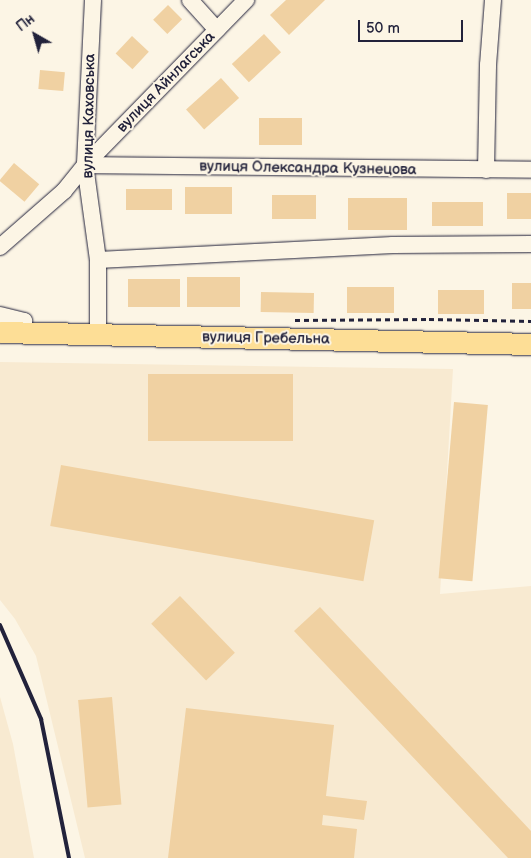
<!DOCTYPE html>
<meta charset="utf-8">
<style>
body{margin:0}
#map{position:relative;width:531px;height:858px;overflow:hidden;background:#fcf5e5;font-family:"Balsamiq Sans",sans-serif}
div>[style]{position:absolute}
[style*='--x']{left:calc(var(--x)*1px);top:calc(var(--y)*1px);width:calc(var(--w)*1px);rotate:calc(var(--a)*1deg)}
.built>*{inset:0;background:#f8ead1}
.building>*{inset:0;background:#f0d1a2;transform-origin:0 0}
.path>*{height:2.5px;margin-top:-1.25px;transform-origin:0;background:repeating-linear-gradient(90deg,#22223b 0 5px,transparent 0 9px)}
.roads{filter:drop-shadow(0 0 1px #22223b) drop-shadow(0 0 1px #22223b)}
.minor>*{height:16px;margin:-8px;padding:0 8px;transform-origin:8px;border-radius:8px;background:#fcf5e5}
.major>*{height:21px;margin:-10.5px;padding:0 10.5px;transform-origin:10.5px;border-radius:10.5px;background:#fdde96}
.rail>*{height:4px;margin:-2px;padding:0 2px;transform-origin:2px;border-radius:2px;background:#22223b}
span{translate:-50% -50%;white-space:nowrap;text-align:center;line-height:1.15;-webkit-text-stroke:4px #fcf5e5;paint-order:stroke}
.street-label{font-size:15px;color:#22223b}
.north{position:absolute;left:10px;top:10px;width:50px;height:50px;-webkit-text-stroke:4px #fcf5e5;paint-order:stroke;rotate:322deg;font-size:14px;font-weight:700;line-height:20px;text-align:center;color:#22223b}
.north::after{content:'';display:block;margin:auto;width:18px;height:22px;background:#22223b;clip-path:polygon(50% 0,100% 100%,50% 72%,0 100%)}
.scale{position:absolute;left:358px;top:20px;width:105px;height:22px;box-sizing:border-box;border:2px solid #22223b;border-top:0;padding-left:6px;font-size:15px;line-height:18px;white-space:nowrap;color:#22223b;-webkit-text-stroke:4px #fcf5e5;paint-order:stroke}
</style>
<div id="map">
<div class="built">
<i style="clip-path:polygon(0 362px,453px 369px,440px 594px,531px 586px,531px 858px,85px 858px,36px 656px,15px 619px,0 600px)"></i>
<i style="clip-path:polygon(0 697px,13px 744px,34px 858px,0 858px)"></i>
</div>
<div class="building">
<i style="clip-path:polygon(286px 0,325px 0,289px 35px,270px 15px)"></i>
<i style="left:168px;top:5px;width:20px;height:21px;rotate:45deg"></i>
<i style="left:264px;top:34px;width:25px;height:44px;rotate:47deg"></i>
<i style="left:132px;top:36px;width:23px;height:24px;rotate:43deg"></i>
<i style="left:40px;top:70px;width:25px;height:19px;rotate:5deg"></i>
<i style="left:221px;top:78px;width:27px;height:47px;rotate:48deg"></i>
<i style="left:259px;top:118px;width:43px;height:27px"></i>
<i style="left:14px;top:163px;width:33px;height:23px;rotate:40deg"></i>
<i style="left:185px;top:187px;width:47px;height:27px"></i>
<i style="left:126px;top:189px;width:46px;height:21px"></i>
<i style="left:507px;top:193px;width:24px;height:26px"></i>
<i style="left:272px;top:195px;width:44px;height:24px"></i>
<i style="left:348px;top:198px;width:59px;height:32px"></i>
<i style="left:432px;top:202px;width:51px;height:24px"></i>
<i style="left:187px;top:277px;width:53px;height:30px"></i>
<i style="left:128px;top:279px;width:52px;height:28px"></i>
<i style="left:512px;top:283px;width:19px;height:26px"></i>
<i style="left:347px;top:287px;width:47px;height:26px"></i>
<i style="left:438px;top:290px;width:46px;height:24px"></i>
<i style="left:261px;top:292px;width:53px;height:20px;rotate:1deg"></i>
<i style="left:293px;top:374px;width:67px;height:145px;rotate:90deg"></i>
<i style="left:454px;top:402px;width:34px;height:177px;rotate:5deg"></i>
<i style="left:61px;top:465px;width:318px;height:62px;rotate:10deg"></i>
<i style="left:180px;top:596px;width:79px;height:40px;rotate:46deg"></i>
<i style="clip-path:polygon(320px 607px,531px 831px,531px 858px,508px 858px,294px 631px)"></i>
<i style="left:112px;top:697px;width:108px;height:34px;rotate:85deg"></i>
<i style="clip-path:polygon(186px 708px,334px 725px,326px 796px,367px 801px,364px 820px,323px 815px,322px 825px,357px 829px,354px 858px,168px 858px)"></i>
</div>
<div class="path">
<i style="--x:295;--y:320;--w:134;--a:-0.4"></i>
<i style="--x:429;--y:319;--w:102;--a:1.1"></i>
</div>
<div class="roads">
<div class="minor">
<i style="--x:93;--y:0;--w:165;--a:92.8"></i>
<i style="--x:85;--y:165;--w:96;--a:82.2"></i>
<i style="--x:98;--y:260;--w:73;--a:90"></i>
<i style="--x:190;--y:0;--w:40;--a:48"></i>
<i style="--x:85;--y:165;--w:446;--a:0.6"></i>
<i style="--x:486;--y:170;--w:105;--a:-88.9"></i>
<i style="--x:488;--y:65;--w:65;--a:-85.6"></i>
<i style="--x:0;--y:247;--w:85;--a:-41.2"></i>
<i style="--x:64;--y:191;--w:33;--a:-51"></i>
<i style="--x:85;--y:165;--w:231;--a:-45.7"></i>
<i style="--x:98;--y:260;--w:295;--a:-2.9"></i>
<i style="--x:393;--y:245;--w:138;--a:-0.4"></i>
<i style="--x:0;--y:315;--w:25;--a:14"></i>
<i style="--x:24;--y:321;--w:11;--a:90"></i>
</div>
<div class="major">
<i style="--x:0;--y:332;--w:531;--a:1.29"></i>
</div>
</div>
<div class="rail">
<i style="--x:0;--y:625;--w:103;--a:66.4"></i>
<i style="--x:41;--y:719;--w:142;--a:78.6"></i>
</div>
<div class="street-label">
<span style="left:166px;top:82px;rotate:-46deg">вулиця Айнлагська</span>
<span style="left:89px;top:116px;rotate:-89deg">вулиця Каховська</span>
<span style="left:308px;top:168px;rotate:1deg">вулиця Олександра Кузнецова</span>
<span style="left:266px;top:338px;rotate:1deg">вулиця Гребельна</span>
</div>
<div class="north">Пн</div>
<div class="scale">50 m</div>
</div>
